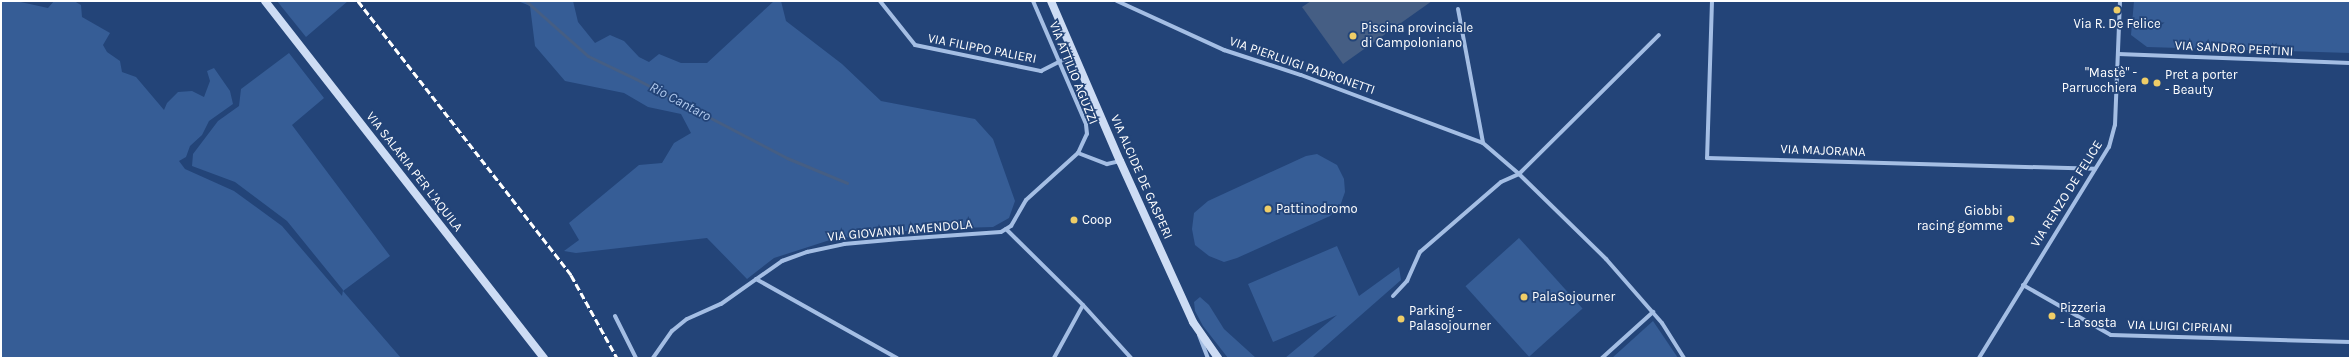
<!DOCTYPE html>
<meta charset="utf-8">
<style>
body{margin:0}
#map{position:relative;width:2351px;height:359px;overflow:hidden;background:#234478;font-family:Karla,sans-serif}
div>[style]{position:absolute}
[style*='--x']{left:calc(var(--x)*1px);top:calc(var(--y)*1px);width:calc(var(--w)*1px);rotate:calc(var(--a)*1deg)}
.green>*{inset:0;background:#365d96;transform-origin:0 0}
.water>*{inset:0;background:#455e84}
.stream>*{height:3px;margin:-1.5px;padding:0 1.5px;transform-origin:1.5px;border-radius:1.5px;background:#455e84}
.street>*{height:4px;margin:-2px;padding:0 2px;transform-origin:2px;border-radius:2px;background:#a4bee4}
.secondary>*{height:8px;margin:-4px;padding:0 4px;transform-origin:4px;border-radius:4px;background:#cddcf4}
.rail>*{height:3px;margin-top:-1.5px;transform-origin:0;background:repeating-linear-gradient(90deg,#fff 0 7px,transparent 0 10px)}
.dots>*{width:11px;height:11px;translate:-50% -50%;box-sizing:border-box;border:2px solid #234478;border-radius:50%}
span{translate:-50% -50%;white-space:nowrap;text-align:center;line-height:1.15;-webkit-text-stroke:3.5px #234478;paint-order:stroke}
.poi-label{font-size:13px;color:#fff}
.left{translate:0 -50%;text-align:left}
.right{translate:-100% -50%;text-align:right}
.street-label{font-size:13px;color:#fff}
.water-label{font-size:14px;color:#afc8ec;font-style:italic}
.frame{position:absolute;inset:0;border:2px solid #fff;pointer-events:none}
</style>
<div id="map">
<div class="green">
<i style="clip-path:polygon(1px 1px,16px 1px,48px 8px,54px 1px,74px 1px,81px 5px,82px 17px,110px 33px,103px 45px,107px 52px,120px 61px,122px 72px,136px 77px,164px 110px,167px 103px,178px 92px,192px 91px,204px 97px,210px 81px,207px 71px,214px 68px,230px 91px,233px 104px,209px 121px,202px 135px,190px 146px,186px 157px,179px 161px,185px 169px,234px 191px,282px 226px,342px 296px,343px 290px,287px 221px,235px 182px,192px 166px,193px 154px,218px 121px,239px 106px,241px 89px,289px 53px,324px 98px,292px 125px,390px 256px,343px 291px,401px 358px,1px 358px)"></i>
<i style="clip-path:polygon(277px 1px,348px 1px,306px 37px)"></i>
<i style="clip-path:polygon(518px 1px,573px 1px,578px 22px,595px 43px,610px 35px,624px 41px,639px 57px,649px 62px,659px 54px,681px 63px,707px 63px,774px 1px,781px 1px,786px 21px,842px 64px,881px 101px,975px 119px,993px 139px,1015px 201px,1009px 218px,993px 227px,924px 229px,833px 239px,774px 258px,747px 279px,707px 238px,576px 253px,564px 251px,579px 240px,569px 223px,639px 165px,662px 163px,674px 143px,691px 133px,681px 114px,648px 107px,624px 93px,565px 81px,535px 46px,530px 6px)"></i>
<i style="clip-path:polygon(2134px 1px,2350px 1px,2350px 53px,2147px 47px,2131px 35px)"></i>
<i style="clip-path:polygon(1317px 154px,1337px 165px,1344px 179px,1345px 192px,1340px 206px,1330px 216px,1237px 258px,1224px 262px,1209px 256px,1195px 245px,1192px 229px,1194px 213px,1208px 201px,1306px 156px)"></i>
<i style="left:1519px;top:238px;width:95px;height:72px;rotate:48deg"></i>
<i style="clip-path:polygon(1337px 246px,1359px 296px,1399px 267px,1401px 280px,1312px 358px,1285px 358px,1337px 315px,1273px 342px,1248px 284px)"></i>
<i style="clip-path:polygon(1200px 297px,1209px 305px,1224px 329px,1256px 358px,1228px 358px,1203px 326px,1195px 311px,1194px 302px)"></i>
<i style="clip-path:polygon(1653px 321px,1678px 358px,1612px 358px)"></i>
</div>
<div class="water">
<i style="clip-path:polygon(1311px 1px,1432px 1px,1343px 64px,1302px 7px)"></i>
</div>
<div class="stream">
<i style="--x:526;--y:1;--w:83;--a:41.6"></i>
<i style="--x:588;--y:56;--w:53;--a:25.6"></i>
<i style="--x:636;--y:79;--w:170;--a:27.6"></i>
<i style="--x:787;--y:158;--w:65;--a:22.6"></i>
</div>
<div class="street">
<i style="--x:880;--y:1;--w:56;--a:51.5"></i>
<i style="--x:915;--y:45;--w:129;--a:11.7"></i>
<i style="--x:1041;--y:71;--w:37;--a:-27"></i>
<i style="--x:1117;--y:1;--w:118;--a:24.6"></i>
<i style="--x:1224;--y:50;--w:81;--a:18"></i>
<i style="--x:1301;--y:75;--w:194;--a:20.5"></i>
<i style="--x:1483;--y:143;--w:48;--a:40.7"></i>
<i style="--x:1519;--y:174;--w:122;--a:44.3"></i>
<i style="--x:1606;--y:259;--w:85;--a:48.8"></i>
<i style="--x:1662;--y:323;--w:41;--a:57.8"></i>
<i style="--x:1712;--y:1;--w:157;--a:91.8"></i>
<i style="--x:1707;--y:158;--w:388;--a:1.6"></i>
<i style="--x:1458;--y:9;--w:136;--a:79.4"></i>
<i style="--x:2118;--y:54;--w:232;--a:2.2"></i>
<i style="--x:1078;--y:153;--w:31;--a:21"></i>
<i style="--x:1107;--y:164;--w:13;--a:-13"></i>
<i style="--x:1006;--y:229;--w:108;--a:44.6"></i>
<i style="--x:1083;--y:305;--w:72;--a:47.8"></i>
<i style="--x:756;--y:279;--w:162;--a:29.3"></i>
<i style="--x:2023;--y:285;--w:101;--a:29.6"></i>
<i style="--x:2111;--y:335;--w:239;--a:1.7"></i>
<i style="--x:1393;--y:296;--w:21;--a:-47"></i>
<i style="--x:1407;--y:281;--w:32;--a:-66"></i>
<i style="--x:1420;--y:252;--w:107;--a:-40.8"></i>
<i style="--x:1501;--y:182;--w:20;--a:-24"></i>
<i style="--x:1519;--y:174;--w:197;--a:-44.8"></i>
<i style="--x:615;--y:316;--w:47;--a:63.4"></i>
<i style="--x:1199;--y:335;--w:25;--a:69"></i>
<i style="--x:653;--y:358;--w:33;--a:-55"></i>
<i style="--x:672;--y:331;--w:19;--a:-39"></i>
<i style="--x:687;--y:319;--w:37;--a:-24"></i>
<i style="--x:721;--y:304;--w:75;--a:-35.2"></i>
<i style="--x:782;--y:261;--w:27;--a:-20"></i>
<i style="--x:807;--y:252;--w:38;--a:-12"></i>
<i style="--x:844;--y:244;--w:56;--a:-5.1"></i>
<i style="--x:900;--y:239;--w:101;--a:-4"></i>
<i style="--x:1001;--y:232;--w:12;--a:-31"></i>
<i style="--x:1011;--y:226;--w:30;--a:-60"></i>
<i style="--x:1026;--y:200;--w:70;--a:-42.1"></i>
<i style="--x:1078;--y:153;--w:21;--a:-65"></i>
<i style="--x:1087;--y:134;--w:10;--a:-96"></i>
<i style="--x:1086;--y:124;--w:134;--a:-113.3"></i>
<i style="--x:1054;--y:358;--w:60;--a:-61.3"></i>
<i style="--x:1602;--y:358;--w:69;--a:-42"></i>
<i style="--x:1979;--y:358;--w:248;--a:-58.4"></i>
<i style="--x:2109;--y:147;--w:23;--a:-75"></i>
<i style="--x:2115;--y:125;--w:124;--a:-87.7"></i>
</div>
<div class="secondary">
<i style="--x:265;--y:1;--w:453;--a:52"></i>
<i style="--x:1051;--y:1;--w:174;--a:66.7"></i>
<i style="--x:1120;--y:161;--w:177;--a:65.6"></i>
<i style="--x:1193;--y:322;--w:44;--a:55.2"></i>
</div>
<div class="rail">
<i style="--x:358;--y:1;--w:347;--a:52.1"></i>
<i style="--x:571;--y:275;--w:95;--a:61"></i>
</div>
<div class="dots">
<i style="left:2117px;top:10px;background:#efcd67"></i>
<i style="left:1353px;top:36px;background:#efcd67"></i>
<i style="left:2145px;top:81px;background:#efcd67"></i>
<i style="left:2157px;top:83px;background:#efcd67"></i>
<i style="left:1268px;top:209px;background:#efcd67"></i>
<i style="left:2011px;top:219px;background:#efcd67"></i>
<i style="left:1074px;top:220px;background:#efcd67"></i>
<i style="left:1524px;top:297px;background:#efcd67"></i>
<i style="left:2052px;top:316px;background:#efcd67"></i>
<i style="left:1401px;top:319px;background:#efcd67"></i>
</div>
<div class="poi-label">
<span style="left:2117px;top:24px">Via R. De Felice</span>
<span class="left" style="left:1361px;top:36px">Piscina provinciale<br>di Campoloniano</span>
<span class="right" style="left:2137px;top:81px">"Mastè" -<br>Parrucchiera</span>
<span class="left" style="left:2165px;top:83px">Pret a porter<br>- Beauty</span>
<span class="left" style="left:1276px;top:209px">Pattinodromo</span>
<span class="right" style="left:2003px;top:219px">Giobbi<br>racing gomme</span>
<span class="left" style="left:1082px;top:220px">Coop</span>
<span class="left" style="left:1532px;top:297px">PalaSojourner</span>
<span class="left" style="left:2060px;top:316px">Pizzeria<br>- La sosta</span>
<span class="left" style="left:1409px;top:319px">Parking -<br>Palasojourner</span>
</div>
<div class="street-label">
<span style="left:982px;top:49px;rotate:11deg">VIA FILIPPO PALIERI</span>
<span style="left:2234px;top:49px;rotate:3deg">VIA SANDRO PERTINI</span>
<span style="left:1302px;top:66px;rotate:19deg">VIA PIERLUIGI PADRONETTI</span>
<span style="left:1073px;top:73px;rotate:68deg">VIA ATTILIO AGUZZI</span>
<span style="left:1823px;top:151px;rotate:2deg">VIA MAJORANA</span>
<span style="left:414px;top:172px;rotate:52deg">VIA SALARIA PER L'AQUILA</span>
<span style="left:1141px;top:177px;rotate:66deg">VIA ALCIDE DE GASPERI</span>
<span style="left:2067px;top:194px;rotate:-58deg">VIA RENZO DE FELICE</span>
<span style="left:900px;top:231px;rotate:-5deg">VIA GIOVANNI AMENDOLA</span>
<span style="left:2180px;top:327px;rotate:2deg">VIA LUIGI CIPRIANI</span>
</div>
<div class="water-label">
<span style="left:680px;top:102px;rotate:28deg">Rio Cantaro</span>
</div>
<div class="frame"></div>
</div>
